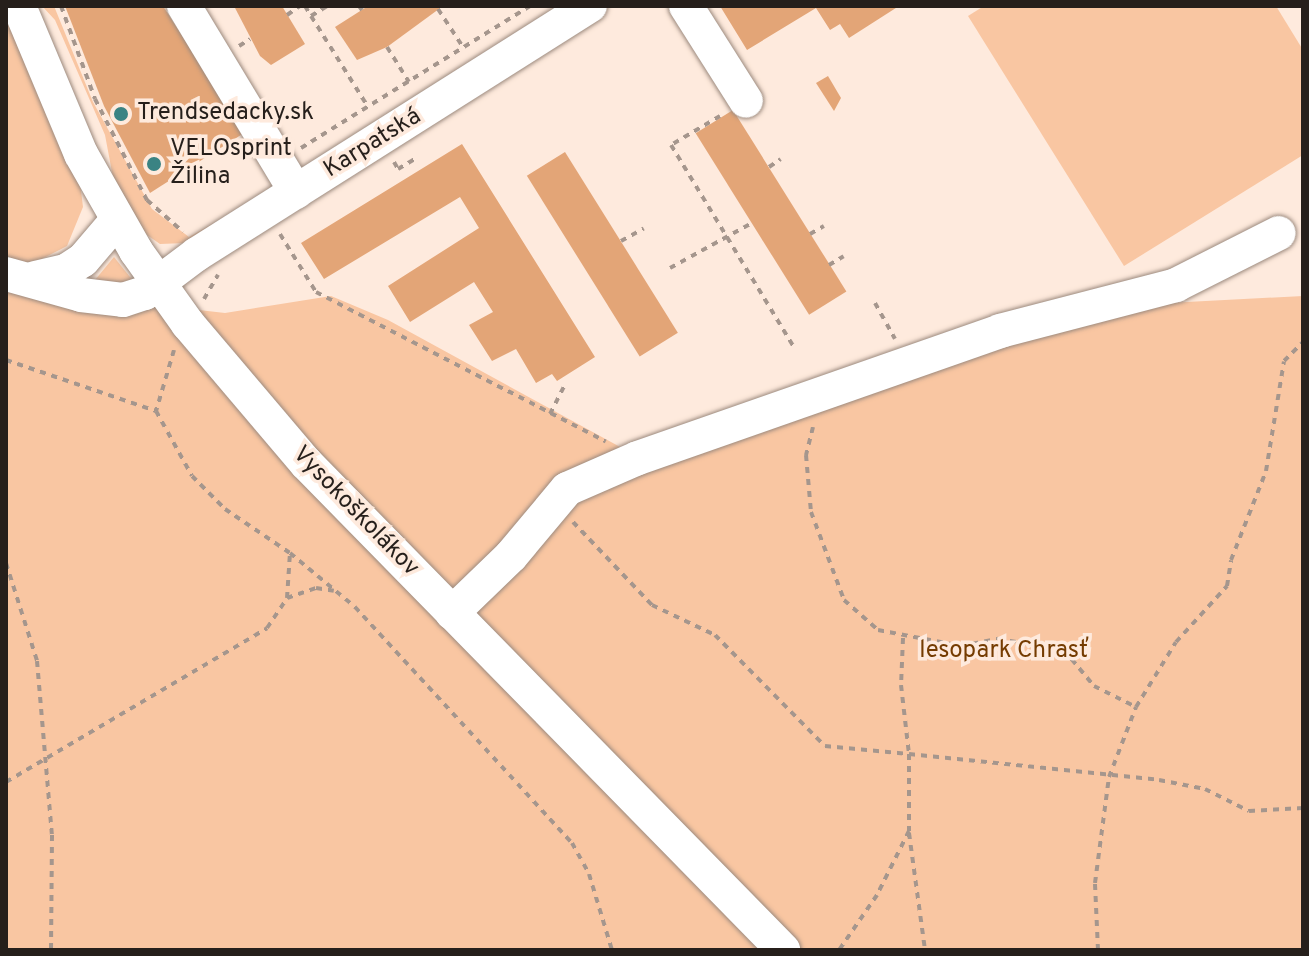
<!DOCTYPE html>
<meta charset="utf-8">
<style>
body{margin:0}
#map{position:relative;width:1309px;height:956px;overflow:hidden;background:#feeadd;font-family:Overpass,sans-serif}
div>[style]{position:absolute}
[style*='--x']{left:calc(var(--x)*1px);top:calc(var(--y)*1px);width:calc(var(--w)*1px);rotate:calc(var(--a)*1deg)}
.green>*{inset:0;background:#f9c6a2}
.building>*{inset:0;background:#e3a577;transform-origin:0 0}
.path>*{height:4px;margin-top:-2px;transform-origin:0;background:repeating-linear-gradient(90deg,#a5968d 0 6px,transparent 0 12px)}
.roads{filter:drop-shadow(0 0 2px #9c8a7e) drop-shadow(0 0 2px #9c8a7e)}
.minor>*{height:34px;margin:-17px;padding:0 17px;transform-origin:17px;border-radius:17px;background:#fff}
.dots>*{width:22px;height:22px;translate:-50% -50%;box-sizing:border-box;border:4px solid #feeadd;border-radius:50%}
span{translate:-50% -50%;white-space:nowrap;text-align:center;line-height:1.15;-webkit-text-stroke:7px #feeadd;paint-order:stroke}
.poi-label{font-size:24px;color:#261f1b}
.left{translate:0 -50%;text-align:left}
.street-label{font-size:24px;color:#261f1b}
.park-label{font-size:24px;color:#753c01}
.frame{position:absolute;inset:0;border:8px solid #261f1b;pointer-events:none}
</style>
<div id="map">
<div class="green">
<i style="clip-path:polygon(42px 6px,54px 6px,93px 102px,152px 209px,189px 237px,250px 203px,186px 243px,160px 244px,147px 235px,115px 188px,105px 135px,55px 20px)"></i>
<i style="clip-path:polygon(984px 6px,1276px 6px,1303px 50px,1303px 155px,1124px 266px,968px 16px)"></i>
<i style="clip-path:polygon(6px 19px,80px 183px,83px 207px,67px 246px,34px 263px,6px 261px)"></i>
<i style="clip-path:polygon(114px 257px,134px 282px,133px 286px,95px 280px)"></i>
<i style="clip-path:polygon(6px 288px,225px 313px,331px 296px,388px 320px,622px 448px,1073px 308px,1303px 296px,1303px 950px,6px 950px)"></i>
</div>
<div class="building">
<i style="clip-path:polygon(65px 6px,163px 6px,244px 133px,150px 193px,104px 106px)"></i>
<i style="clip-path:polygon(234px 6px,282px 6px,305px 44px,271px 65px,260px 56px)"></i>
<i style="clip-path:polygon(368px 6px,443px 6px,387px 47px,357px 60px,335px 27px)"></i>
<i style="clip-path:polygon(720px 6px,899px 6px,849px 38px,840px 24px,830px 30px,816px 8px,747px 50px)"></i>
<i style="clip-path:polygon(828px 76px,841px 98px,834px 111px,816px 83px)"></i>
<i style="left:733px;top:110px;width:214px;height:44px;rotate:58deg"></i>
<i style="clip-path:polygon(462px 144px,595px 357px,557px 381px,552px 374px,536px 383px,516px 349px,492px 361px,469px 325px,493px 312px,474px 282px,410px 322px,388px 286px,479px 228px,460px 197px,324px 279px,301px 243px)"></i>
<i style="left:565px;top:152px;width:213px;height:45px;rotate:58deg"></i>
</div>
<div class="path">
<i style="--x:61;--y:6;--w:99;--a:69.9"></i>
<i style="--x:95;--y:99;--w:114;--a:62.8"></i>
<i style="--x:147;--y:200;--w:48;--a:41.6"></i>
<i style="--x:305;--y:6;--w:12;--a:59"></i>
<i style="--x:311;--y:16;--w:19;--a:-32"></i>
<i style="--x:359;--y:6;--w:5;--a:53"></i>
<i style="--x:438;--y:9;--w:45;--a:56.7"></i>
<i style="--x:287;--y:15;--w:16;--a:-35"></i>
<i style="--x:311;--y:16;--w:107;--a:57.9"></i>
<i style="--x:239;--y:46;--w:13;--a:-32"></i>
<i style="--x:387;--y:47;--w:41;--a:57.8"></i>
<i style="--x:720;--y:116;--w:57;--a:149.4"></i>
<i style="--x:671;--y:145;--w:237;--a:58.7"></i>
<i style="--x:301;--y:148;--w:269;--a:-31.8"></i>
<i style="--x:394;--y:162;--w:8;--a:60"></i>
<i style="--x:398;--y:169;--w:21;--a:-31"></i>
<i style="--x:769;--y:167;--w:14;--a:-34"></i>
<i style="--x:280;--y:234;--w:68;--a:58.2"></i>
<i style="--x:316;--y:292;--w:326;--a:27.3"></i>
<i style="--x:810;--y:234;--w:16;--a:-30"></i>
<i style="--x:621;--y:241;--w:26;--a:-29"></i>
<i style="--x:829;--y:265;--w:17;--a:-31"></i>
<i style="--x:670;--y:268;--w:94;--a:-28.8"></i>
<i style="--x:204;--y:299;--w:28;--a:-60"></i>
<i style="--x:875;--y:303;--w:41;--a:60.9"></i>
<i style="--x:174;--y:350;--w:64;--a:106.4"></i>
<i style="--x:156;--y:411;--w:74;--a:61"></i>
<i style="--x:192;--y:476;--w:47;--a:45"></i>
<i style="--x:225;--y:509;--w:78;--a:34.1"></i>
<i style="--x:290;--y:553;--w:85;--a:39.7"></i>
<i style="--x:355;--y:607;--w:321;--a:47.4"></i>
<i style="--x:572;--y:843;--w:35;--a:61"></i>
<i style="--x:589;--y:874;--w:79;--a:73.2"></i>
<i style="--x:6;--y:360;--w:158;--a:18.8"></i>
<i style="--x:550;--y:414;--w:34;--a:-63"></i>
<i style="--x:813;--y:427;--w:29;--a:104"></i>
<i style="--x:806;--y:455;--w:57;--a:85"></i>
<i style="--x:811;--y:512;--w:94;--a:69.4"></i>
<i style="--x:844;--y:600;--w:45;--a:41.4"></i>
<i style="--x:878;--y:630;--w:85;--a:10.9"></i>
<i style="--x:961;--y:646;--w:38;--a:-11"></i>
<i style="--x:998;--y:639;--w:67;--a:9.5"></i>
<i style="--x:1064;--y:650;--w:47;--a:50.2"></i>
<i style="--x:1094;--y:686;--w:47;--a:26.6"></i>
<i style="--x:573;--y:522;--w:115;--a:46.4"></i>
<i style="--x:652;--y:605;--w:70;--a:25.5"></i>
<i style="--x:715;--y:635;--w:156;--a:45.3"></i>
<i style="--x:825;--y:746;--w:84;--a:5.4"></i>
<i style="--x:909;--y:754;--w:77;--a:90"></i>
<i style="--x:909;--y:831;--w:72;--a:116.6"></i>
<i style="--x:877;--y:895;--w:67;--a:124.6"></i>
<i style="--x:6;--y:563;--w:103;--a:72.4"></i>
<i style="--x:37;--y:661;--w:175;--a:85.1"></i>
<i style="--x:52;--y:835;--w:115;--a:90.5"></i>
<i style="--x:287;--y:598;--w:31;--a:-19"></i>
<i style="--x:316;--y:588;--w:18;--a:9"></i>
<i style="--x:903;--y:638;--w:47;--a:92.4"></i>
<i style="--x:901;--y:685;--w:69;--a:83.4"></i>
<i style="--x:909;--y:754;--w:251;--a:5.9"></i>
<i style="--x:1159;--y:780;--w:47;--a:11.1"></i>
<i style="--x:1205;--y:789;--w:49;--a:26.6"></i>
<i style="--x:1249;--y:811;--w:54;--a:-3.2"></i>
<i style="--x:6;--y:782;--w:303;--a:-30.5"></i>
<i style="--x:267;--y:628;--w:36;--a:-56"></i>
<i style="--x:287;--y:598;--w:45;--a:-86.2"></i>
<i style="--x:909;--y:833;--w:118;--a:82.2"></i>
<i style="--x:1098;--y:950;--w:67;--a:-92.6"></i>
<i style="--x:1095;--y:883;--w:107;--a:-82.5"></i>
<i style="--x:1109;--y:777;--w:75;--a:-68.9"></i>
<i style="--x:1136;--y:707;--w:76;--a:-58.4"></i>
<i style="--x:1176;--y:642;--w:76;--a:-47.7"></i>
<i style="--x:1227;--y:586;--w:26;--a:-81"></i>
<i style="--x:1231;--y:560;--w:96;--a:-68.5"></i>
<i style="--x:1266;--y:471;--w:111;--a:-80.7"></i>
<i style="--x:1284;--y:361;--w:27;--a:-45"></i>
</div>
<div class="roads">
<div class="minor">
<i style="--x:19;--y:6;--w:160;--a:67.3"></i>
<i style="--x:81;--y:154;--w:112;--a:60.4"></i>
<i style="--x:136;--y:251;--w:90;--a:54.5"></i>
<i style="--x:188;--y:324;--w:182;--a:49.7"></i>
<i style="--x:306;--y:463;--w:682;--a:45.59"></i>
<i style="--x:184;--y:6;--w:217;--a:58.9"></i>
<i style="--x:686;--y:6;--w:112;--a:57.7"></i>
<i style="--x:6;--y:274;--w:78;--a:15.6"></i>
<i style="--x:81;--y:295;--w:42;--a:6.8"></i>
<i style="--x:123;--y:300;--w:23;--a:-18"></i>
<i style="--x:145;--y:293;--w:65;--a:-36.9"></i>
<i style="--x:197;--y:254;--w:465;--a:-32.3"></i>
<i style="--x:35;--y:278;--w:32;--a:-13"></i>
<i style="--x:66;--y:271;--w:20;--a:-33"></i>
<i style="--x:83;--y:260;--w:52;--a:-49.6"></i>
<i style="--x:452;--y:613;--w:82;--a:-44"></i>
<i style="--x:511;--y:556;--w:87;--a:-50.1"></i>
<i style="--x:567;--y:489;--w:77;--a:-23.6"></i>
<i style="--x:638;--y:458;--w:384;--a:-19.3"></i>
<i style="--x:1000;--y:331;--w:182;--a:-14.6"></i>
<i style="--x:1176;--y:285;--w:115;--a:-26.8"></i>
</div>
</div>
<div class="dots">
<i style="left:121px;top:114px;background:#3a8383"></i>
<i style="left:154px;top:164px;background:#3a8383"></i>
</div>
<div class="poi-label">
<span class="left" style="left:137px;top:114px">Trendsedacky.sk</span>
<span class="left" style="left:170px;top:164px">VELOsprint<br>Žilina</span>
</div>
<div class="street-label">
<span style="left:373px;top:144px;rotate:-32deg">Karpatská</span>
<span style="left:355px;top:512px;rotate:46deg">Vysokoškolákov</span>
</div>
<div class="park-label">
<span style="left:1004px;top:652px">lesopark Chrasť</span>
</div>
<div class="frame"></div>
</div>
